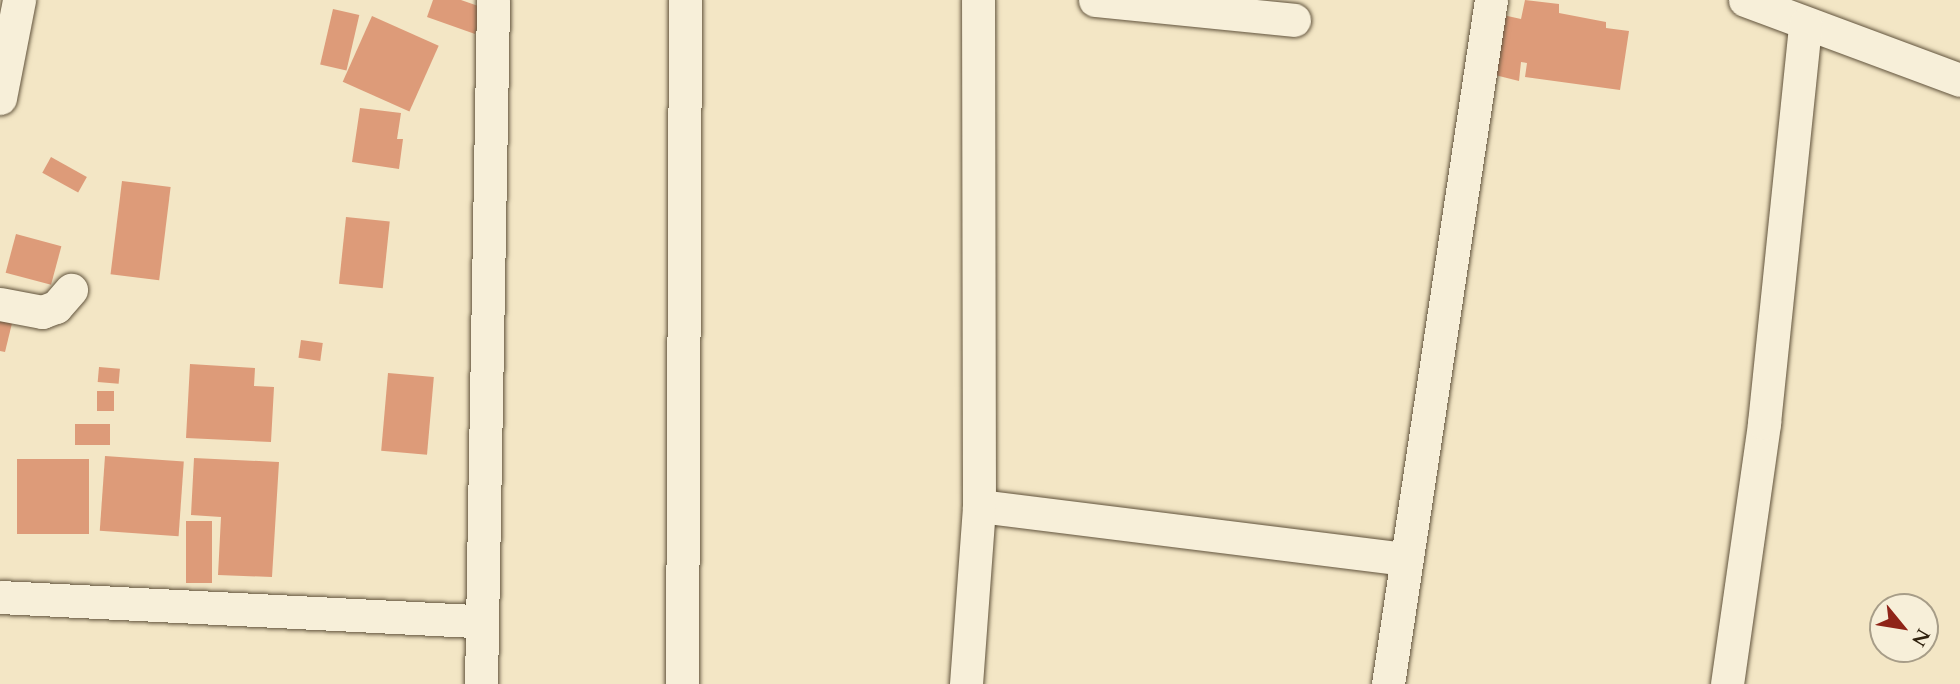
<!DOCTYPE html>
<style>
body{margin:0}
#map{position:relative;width:1960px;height:684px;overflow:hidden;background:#f3e6c5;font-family:Cardo,serif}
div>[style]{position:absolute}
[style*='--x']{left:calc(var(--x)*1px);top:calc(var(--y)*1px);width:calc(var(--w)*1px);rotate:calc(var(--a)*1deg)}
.building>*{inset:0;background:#dd9b79;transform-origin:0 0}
.roads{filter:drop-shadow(0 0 2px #61533c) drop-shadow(0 0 2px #61533c)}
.minor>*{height:33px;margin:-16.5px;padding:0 16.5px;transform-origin:16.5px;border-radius:16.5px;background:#f7efd9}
span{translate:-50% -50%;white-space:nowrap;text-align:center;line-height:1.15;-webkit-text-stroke:6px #f7efd9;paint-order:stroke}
.north{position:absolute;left:1869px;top:593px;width:70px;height:70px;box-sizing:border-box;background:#f7efd9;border:2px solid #a79d88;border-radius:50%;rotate:120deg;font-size:19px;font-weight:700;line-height:28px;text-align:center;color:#30220f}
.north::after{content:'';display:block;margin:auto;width:24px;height:32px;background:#8f2418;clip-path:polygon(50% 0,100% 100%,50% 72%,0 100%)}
</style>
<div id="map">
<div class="building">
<i style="clip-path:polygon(433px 0,461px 0,484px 8px,475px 34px,427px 17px)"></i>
<i style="clip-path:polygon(1525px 0,1559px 4px,1559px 13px,1606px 22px,1606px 28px,1629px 31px,1620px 90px,1525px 77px,1527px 63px,1521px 62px,1519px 81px,1495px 75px,1503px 15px,1521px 19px)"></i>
<i style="left:333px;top:9px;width:27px;height:57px;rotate:13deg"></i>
<i style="left:372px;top:16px;width:73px;height:72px;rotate:24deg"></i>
<i style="clip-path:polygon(360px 108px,401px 113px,397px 139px,403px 139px,399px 169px,352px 162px)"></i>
<i style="left:51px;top:157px;width:41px;height:18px;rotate:29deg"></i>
<i style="left:122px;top:181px;width:49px;height:94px;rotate:7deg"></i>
<i style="left:346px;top:217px;width:44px;height:67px;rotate:6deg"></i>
<i style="left:16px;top:234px;width:47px;height:40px;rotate:15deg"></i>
<i style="clip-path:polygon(0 316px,13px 319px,5px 352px,0 351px)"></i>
<i style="left:301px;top:340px;width:22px;height:18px;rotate:8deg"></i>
<i style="clip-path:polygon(190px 364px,255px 368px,254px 386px,274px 387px,271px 442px,186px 438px)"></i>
<i style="left:99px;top:367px;width:21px;height:15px;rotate:5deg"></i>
<i style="left:388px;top:373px;width:46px;height:78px;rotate:5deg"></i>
<i style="left:114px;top:391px;width:20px;height:17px;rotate:90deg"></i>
<i style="left:110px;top:424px;width:21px;height:35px;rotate:90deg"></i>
<i style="left:105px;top:456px;width:79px;height:75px;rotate:4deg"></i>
<i style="clip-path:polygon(194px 458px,279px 462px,272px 577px,218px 575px,221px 517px,191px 515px)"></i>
<i style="left:17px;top:459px;width:72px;height:75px"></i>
<i style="left:186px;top:521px;width:26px;height:62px"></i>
</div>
<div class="roads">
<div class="minor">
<i style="--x:1095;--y:0;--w:200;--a:5.7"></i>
<i style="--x:1745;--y:0;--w:229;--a:20.4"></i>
<i style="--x:0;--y:98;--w:100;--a:-79"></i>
<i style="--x:0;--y:304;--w:43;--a:10.8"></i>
<i style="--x:42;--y:312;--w:15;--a:-20"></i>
<i style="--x:56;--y:307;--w:23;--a:-49"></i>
<i style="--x:979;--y:506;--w:430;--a:7.1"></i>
<i style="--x:0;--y:597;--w:481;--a:2.9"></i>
<i style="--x:481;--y:684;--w:684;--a:-88.99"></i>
<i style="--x:682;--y:684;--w:684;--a:-89.75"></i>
<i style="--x:966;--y:684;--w:178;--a:-85.8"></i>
<i style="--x:979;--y:506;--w:506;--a:-90.11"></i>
<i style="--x:1388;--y:684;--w:692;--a:-81.44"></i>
<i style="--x:1727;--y:684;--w:264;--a:-81.9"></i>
<i style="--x:1764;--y:423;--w:401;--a:-84.1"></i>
</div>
</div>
<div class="north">N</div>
</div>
